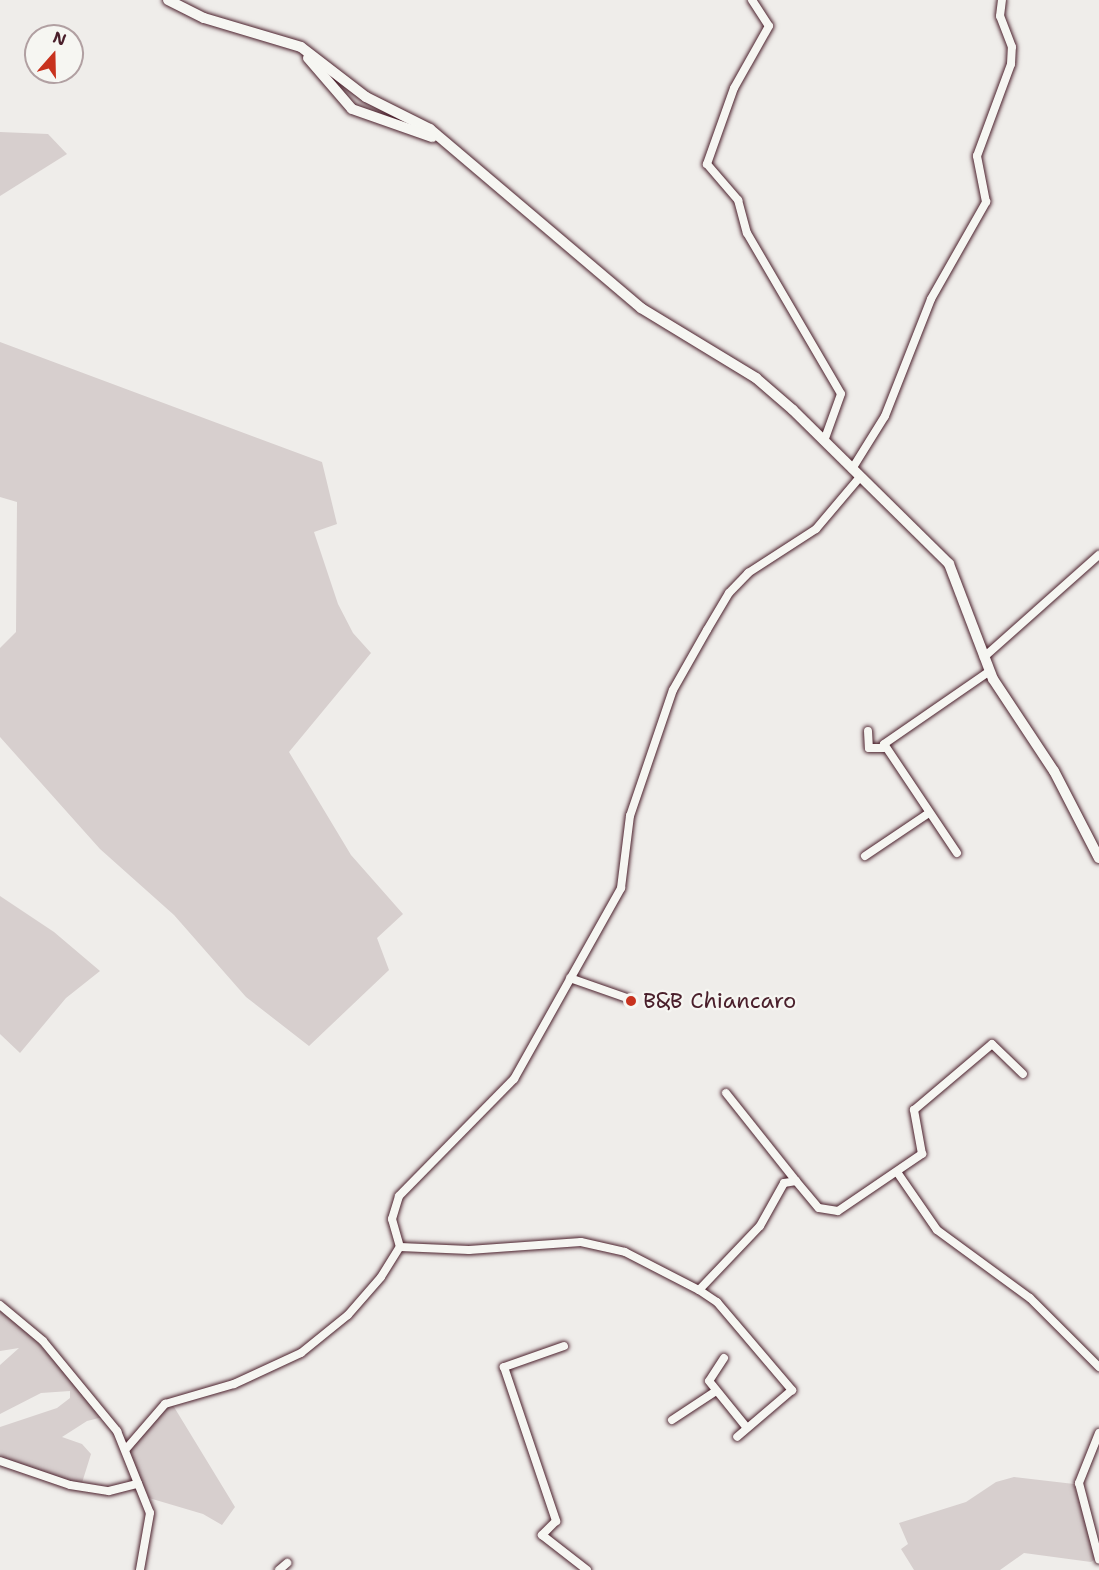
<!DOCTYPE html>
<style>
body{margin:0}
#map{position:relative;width:1099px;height:1570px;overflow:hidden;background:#efedea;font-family:"Shantell Sans",sans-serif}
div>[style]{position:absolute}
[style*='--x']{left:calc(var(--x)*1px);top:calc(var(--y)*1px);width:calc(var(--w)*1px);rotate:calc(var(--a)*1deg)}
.green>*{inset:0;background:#d7cfce}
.roads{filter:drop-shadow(0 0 2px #4a1f2b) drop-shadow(0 0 2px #4a1f2b)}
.street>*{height:8px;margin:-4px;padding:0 4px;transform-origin:4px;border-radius:4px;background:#f6f6f2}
.secondary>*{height:10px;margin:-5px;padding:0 5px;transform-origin:5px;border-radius:5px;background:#f6f6f2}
.dots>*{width:16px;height:16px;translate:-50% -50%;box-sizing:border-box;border:3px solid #f6f6f2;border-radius:50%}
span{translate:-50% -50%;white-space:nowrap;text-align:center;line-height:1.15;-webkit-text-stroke:4.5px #f6f6f2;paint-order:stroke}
.poi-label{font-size:22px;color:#4a1f2b}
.left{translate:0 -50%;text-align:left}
.north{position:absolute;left:24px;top:24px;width:60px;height:60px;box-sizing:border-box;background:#f6f6f2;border:2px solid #b1a0a2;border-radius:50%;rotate:20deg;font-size:16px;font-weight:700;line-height:24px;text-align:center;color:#4a1f2b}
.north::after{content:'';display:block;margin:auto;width:21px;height:27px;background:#c8321e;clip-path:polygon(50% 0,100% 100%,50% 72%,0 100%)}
</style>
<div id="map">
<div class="green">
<i style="clip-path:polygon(0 132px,48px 134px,67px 154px,0 196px)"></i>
<i style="clip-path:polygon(0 342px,322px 462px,337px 524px,314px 532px,338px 604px,353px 633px,371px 653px,289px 752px,351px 855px,403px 914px,377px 938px,389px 970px,309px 1046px,246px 997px,174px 915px,100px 849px,0 737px,0 648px,16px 632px,17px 502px,0 497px)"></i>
<i style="clip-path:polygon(0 896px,54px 932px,100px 971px,66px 998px,20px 1053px,0 1034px)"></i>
<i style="clip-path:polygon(0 1311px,32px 1336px,103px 1417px,87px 1421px,62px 1437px,82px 1444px,91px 1454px,81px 1486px,0 1460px,0 1427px,57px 1408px,70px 1398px,70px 1391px,41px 1393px,0 1414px,0 1365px,19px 1348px,0 1351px)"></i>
<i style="clip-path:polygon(171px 1402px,235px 1507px,222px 1525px,203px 1514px,149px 1498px,129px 1453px,148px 1424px)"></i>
<i style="clip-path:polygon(1014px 1477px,1074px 1484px,1096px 1558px,1091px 1562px,1024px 1553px,1000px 1570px,914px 1570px,901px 1549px,908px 1544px,899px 1523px,966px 1502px,996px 1482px)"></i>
</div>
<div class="roads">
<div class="street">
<i style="--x:752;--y:0;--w:31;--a:57"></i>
<i style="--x:769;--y:26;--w:71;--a:119.4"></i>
<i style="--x:734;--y:88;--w:81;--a:109.6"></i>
<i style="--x:707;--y:164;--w:48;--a:49.3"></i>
<i style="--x:738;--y:200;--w:34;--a:75"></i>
<i style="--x:747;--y:233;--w:186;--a:59.7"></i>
<i style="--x:841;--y:394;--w:50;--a:109.9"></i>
<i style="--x:852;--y:469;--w:62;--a:-58.1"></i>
<i style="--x:885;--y:416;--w:126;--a:-68.5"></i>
<i style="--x:931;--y:299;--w:112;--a:-60.4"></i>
<i style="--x:986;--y:202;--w:47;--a:-101.1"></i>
<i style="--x:977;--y:156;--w:98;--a:-69.7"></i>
<i style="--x:1011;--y:64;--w:17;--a:-87"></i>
<i style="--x:1012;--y:47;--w:33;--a:-111"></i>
<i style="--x:1000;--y:16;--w:16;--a:-83"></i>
<i style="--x:984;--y:657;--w:154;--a:-41.6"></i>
<i style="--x:868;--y:731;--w:17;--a:87"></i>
<i style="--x:869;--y:748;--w:15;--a:0"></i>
<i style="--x:957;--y:853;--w:131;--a:-123.8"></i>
<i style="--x:884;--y:744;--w:129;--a:-34.6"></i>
<i style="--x:865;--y:856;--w:77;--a:-33.9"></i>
<i style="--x:570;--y:978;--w:60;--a:19.3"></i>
<i style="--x:726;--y:1093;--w:112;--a:51.5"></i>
<i style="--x:897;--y:1172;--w:70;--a:55.4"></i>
<i style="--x:937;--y:1230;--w:115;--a:36.2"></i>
<i style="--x:1030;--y:1298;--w:98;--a:45"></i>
<i style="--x:400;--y:1247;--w:69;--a:2.5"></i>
<i style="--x:469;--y:1250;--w:112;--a:-4.1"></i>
<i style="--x:581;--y:1242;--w:45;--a:12.8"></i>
<i style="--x:625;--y:1252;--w:83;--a:27.2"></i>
<i style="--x:699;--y:1290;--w:22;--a:34"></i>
<i style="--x:717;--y:1302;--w:116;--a:49.6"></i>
<i style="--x:792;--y:1390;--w:72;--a:139.5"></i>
<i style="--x:699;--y:1290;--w:88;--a:-46.4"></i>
<i style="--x:760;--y:1226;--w:49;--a:-60.8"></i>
<i style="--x:784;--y:1183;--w:12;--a:-9"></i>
<i style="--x:796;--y:1181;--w:35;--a:50"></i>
<i style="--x:819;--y:1208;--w:19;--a:9"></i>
<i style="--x:838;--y:1211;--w:102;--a:-34.2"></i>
<i style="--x:922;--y:1154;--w:45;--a:-100.3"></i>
<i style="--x:914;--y:1110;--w:102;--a:-40.2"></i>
<i style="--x:992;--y:1044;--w:43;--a:44.1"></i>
<i style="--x:0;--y:1305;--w:56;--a:39.9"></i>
<i style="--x:43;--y:1341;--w:117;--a:50.6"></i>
<i style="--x:117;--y:1431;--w:88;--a:68.1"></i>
<i style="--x:150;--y:1513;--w:58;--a:100"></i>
<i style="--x:564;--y:1346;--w:64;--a:160.7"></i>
<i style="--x:504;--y:1367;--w:163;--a:71.3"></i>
<i style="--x:556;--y:1521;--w:20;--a:135"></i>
<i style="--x:542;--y:1535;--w:57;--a:37.9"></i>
<i style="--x:724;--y:1358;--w:27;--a:123"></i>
<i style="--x:709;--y:1381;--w:60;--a:51"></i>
<i style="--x:672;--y:1420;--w:53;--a:-33.4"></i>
<i style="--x:1099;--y:1433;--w:54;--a:111.8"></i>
<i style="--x:1079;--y:1483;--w:79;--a:75.3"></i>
<i style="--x:126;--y:1449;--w:60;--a:-49.1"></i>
<i style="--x:165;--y:1404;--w:72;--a:-16.2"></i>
<i style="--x:234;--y:1384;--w:74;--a:-24.8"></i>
<i style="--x:301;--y:1353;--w:60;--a:-39"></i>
<i style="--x:348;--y:1315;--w:50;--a:-49"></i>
<i style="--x:381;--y:1277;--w:36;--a:-58"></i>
<i style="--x:400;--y:1247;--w:29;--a:-106"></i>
<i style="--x:392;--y:1219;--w:24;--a:-73"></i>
<i style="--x:399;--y:1196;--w:164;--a:-45.5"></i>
<i style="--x:514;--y:1079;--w:219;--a:-60.7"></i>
<i style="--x:621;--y:888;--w:73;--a:-82.9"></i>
<i style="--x:630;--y:816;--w:133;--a:-71.2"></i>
<i style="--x:673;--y:690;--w:69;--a:-60.5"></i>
<i style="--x:707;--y:630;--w:43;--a:-59.3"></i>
<i style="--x:729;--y:593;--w:28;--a:-46"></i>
<i style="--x:748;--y:573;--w:81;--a:-32.9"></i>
<i style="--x:816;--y:529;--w:68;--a:-49.8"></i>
<i style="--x:0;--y:1461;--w:74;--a:18.9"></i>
<i style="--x:70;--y:1485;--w:39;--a:9"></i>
<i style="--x:109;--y:1491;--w:30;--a:-14"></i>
<i style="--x:279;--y:1570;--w:11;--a:-41"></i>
</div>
<div class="secondary">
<i style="--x:168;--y:0;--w:40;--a:26.6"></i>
<i style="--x:204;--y:18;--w:101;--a:16.6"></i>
<i style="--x:301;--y:47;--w:82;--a:37.6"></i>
<i style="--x:366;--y:97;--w:72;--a:26.6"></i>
<i style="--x:430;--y:129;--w:277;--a:40.3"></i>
<i style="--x:641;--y:308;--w:135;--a:31.3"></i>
<i style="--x:756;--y:378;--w:49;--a:40.9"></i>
<i style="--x:793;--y:410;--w:219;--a:44.6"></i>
<i style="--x:949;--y:564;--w:123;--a:69.1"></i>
<i style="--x:993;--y:679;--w:110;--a:56.5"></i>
<i style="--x:1054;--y:771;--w:98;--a:62.7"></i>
<i style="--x:308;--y:58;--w:67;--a:49.2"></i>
<i style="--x:352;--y:109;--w:85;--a:19.3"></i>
</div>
</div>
<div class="dots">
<i style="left:631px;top:1001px;background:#c8321e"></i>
</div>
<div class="poi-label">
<span class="left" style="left:643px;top:1001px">B&amp;B Chiancaro</span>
</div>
<div class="north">N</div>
</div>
